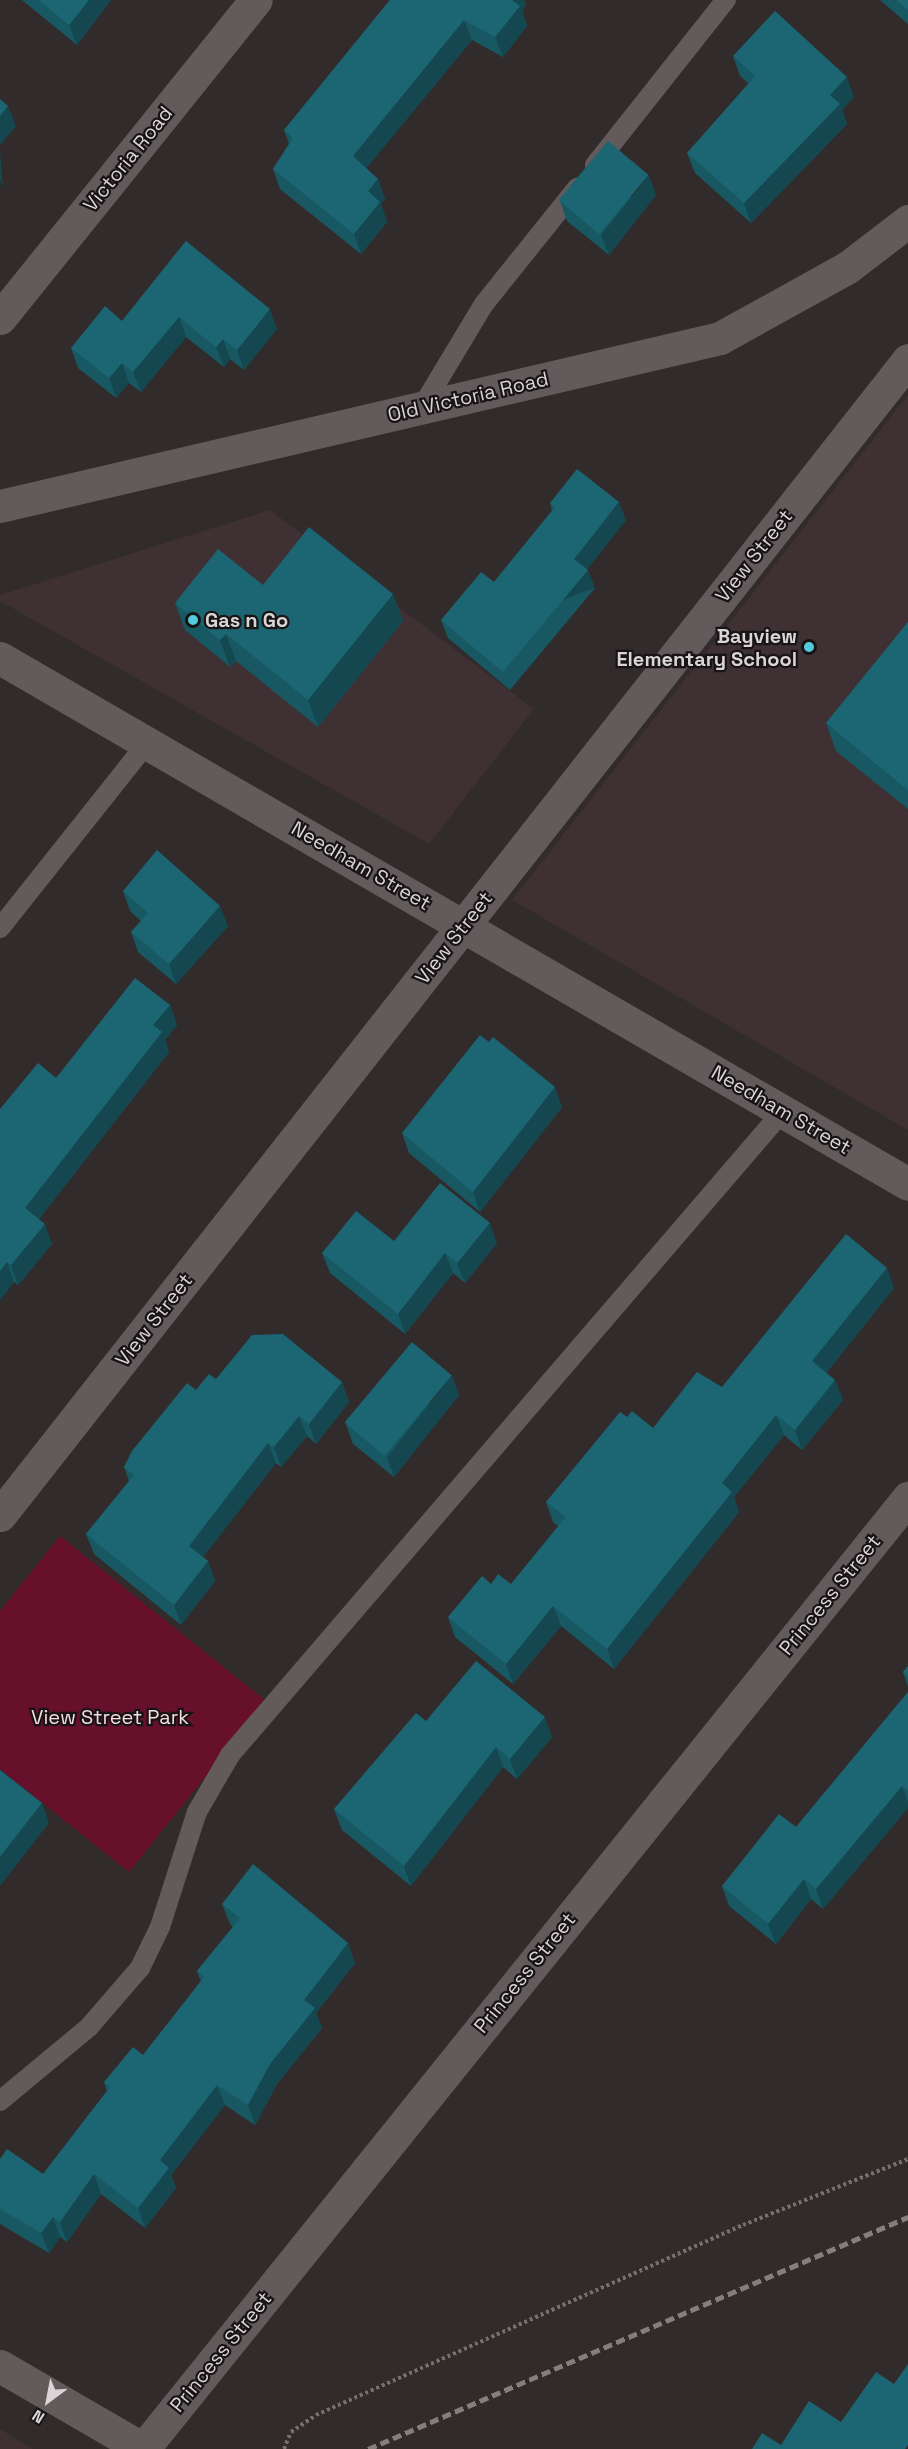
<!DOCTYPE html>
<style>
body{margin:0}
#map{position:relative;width:908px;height:2449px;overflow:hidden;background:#322b2c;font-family:"Space Grotesk",sans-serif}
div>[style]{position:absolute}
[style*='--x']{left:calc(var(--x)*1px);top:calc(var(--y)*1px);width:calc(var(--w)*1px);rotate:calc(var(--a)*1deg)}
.built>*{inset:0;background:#3f3033}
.green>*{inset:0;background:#66102c}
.path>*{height:4px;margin-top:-2px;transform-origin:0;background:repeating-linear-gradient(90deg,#767071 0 3px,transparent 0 6px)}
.lane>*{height:20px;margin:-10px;padding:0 10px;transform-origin:10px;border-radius:10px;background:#625a5b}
.street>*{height:33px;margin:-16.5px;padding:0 16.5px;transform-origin:16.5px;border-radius:16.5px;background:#625a5b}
.secondary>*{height:33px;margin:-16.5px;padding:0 16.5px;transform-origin:16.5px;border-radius:16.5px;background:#625a5b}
.rail>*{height:4.5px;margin-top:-2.25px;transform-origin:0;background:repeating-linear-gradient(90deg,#847e7f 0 9px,transparent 0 13.5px)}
.wall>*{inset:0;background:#185863}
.shaded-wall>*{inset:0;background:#144750;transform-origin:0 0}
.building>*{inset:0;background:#1c6673;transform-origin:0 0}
.dots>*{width:16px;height:16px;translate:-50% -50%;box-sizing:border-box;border:3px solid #181415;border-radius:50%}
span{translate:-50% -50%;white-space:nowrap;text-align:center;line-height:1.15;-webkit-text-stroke:4.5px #181415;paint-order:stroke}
.street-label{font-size:20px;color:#d9d4d5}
.poi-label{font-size:20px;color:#d9d4d5;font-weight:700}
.left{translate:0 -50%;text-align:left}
.right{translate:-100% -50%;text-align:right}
.park-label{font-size:20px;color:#f6dbdf}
.north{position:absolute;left:18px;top:2371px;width:60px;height:60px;-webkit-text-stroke:4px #181415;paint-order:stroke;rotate:212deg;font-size:16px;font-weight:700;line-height:24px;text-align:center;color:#d9d4d5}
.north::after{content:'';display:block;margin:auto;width:21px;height:27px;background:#d9d4d5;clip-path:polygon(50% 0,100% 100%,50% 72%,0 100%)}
</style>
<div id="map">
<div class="built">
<i style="clip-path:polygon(908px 395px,908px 1130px,512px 900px)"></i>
<i style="clip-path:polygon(270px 510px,534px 709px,429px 844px,0 601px,0 595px)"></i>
<i style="clip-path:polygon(0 2429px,33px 2449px,0 2449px)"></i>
</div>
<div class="green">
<i style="clip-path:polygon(60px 1536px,266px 1701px,129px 1872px,0 1769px,0 1611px)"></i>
</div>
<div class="path">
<i style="--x:284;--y:2449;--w:18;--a:-68"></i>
<i style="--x:291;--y:2432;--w:30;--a:-34"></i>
<i style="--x:316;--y:2415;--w:467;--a:-24"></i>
<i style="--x:743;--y:2225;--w:178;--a:-21.8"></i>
</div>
<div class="lane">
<i style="--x:595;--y:165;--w:211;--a:-51.6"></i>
<i style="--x:422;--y:407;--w:120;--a:-59"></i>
<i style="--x:484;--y:304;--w:149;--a:-51.3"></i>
<i style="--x:0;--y:928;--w:236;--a:-51.5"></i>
<i style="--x:0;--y:2101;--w:116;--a:-39.7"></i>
<i style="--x:89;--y:2027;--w:78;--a:-49.2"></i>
<i style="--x:140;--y:1968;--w:46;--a:-64"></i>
<i style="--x:160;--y:1927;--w:121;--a:-72.2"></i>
<i style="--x:197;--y:1812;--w:66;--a:-59.9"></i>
<i style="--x:230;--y:1755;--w:849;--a:-49.35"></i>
</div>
<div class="street">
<i style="--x:0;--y:506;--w:739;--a:-13.13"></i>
<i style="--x:720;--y:338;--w:146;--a:-29"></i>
<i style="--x:848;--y:267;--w:76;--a:-37.5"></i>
<i style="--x:0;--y:658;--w:1049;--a:30.08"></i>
<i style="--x:0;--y:1515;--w:1469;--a:-51.83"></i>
<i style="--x:143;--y:2449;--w:1221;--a:-51.19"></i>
</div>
<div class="secondary">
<i style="--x:0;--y:318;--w:408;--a:-51.2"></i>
<i style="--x:0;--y:2366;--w:165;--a:30.1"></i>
</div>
<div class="rail">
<i style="--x:368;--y:2449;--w:588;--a:-23.25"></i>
</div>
<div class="wall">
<i style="clip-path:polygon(22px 0,111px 0,77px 45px)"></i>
<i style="clip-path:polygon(390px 0,526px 5px,522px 10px,527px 26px,503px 57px,472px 40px,366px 168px,378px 179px,385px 199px,381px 204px,387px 222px,361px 254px,280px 189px,273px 169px,289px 144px,284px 130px)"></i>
<i style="clip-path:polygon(880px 0,908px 0,908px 24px)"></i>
<i style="clip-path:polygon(733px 56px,854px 97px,842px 110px,847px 124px,751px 223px,695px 173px,687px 153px,749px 84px,740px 76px)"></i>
<i style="clip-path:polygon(656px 195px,609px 255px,567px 221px,560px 201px)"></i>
<i style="clip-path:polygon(186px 241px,277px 329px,244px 370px,230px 359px,224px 367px,186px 337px,141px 392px,129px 383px,116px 398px,78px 368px,71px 348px,122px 321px)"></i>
<i style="clip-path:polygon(550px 503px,626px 520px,587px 569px,595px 588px,510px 690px,448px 638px,441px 620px,494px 582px,552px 511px)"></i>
<i style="clip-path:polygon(263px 585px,393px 594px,403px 621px,318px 727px,236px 661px,230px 667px,185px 630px,175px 603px)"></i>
<i style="clip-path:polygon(908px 622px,908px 809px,836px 751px,826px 723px)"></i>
<i style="clip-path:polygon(123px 891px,228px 926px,176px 984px,138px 952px,131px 932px,141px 921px,130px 911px)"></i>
<i style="clip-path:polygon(170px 1005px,177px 1025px,165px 1040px,169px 1052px,39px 1219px,52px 1244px,18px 1285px,14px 1282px,0 1300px,0 1109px,56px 1078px)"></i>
<i style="clip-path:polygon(562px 1107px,480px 1212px,409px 1153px,402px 1133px)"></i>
<i style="clip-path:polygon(394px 1241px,497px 1243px,465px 1283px,453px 1273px,405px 1334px,330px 1273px,322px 1253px)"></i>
<i style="clip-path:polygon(894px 1288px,826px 1373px,835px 1380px,843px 1400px,802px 1450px,784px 1435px,734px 1497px,739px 1512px,614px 1669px,561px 1626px,513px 1684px,455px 1637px,448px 1617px,491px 1584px,511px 1584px,558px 1526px,553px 1522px,546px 1502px,627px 1417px,653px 1428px)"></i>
<i style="clip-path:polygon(216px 1379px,342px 1382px,349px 1402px,316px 1444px,307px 1436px,281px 1467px,276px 1463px,203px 1557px,208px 1561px,215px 1581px,181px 1625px,94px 1554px,86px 1534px,129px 1481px,124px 1467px,196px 1390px)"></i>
<i style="clip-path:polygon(459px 1395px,394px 1477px,353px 1444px,346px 1424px)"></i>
<i style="clip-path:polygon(908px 1666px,908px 1687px,903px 1672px)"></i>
<i style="clip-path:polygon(908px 1692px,908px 1808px,823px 1909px,811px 1899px,776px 1944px,729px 1906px,722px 1886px,796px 1827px)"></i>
<i style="clip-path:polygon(426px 1721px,552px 1737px,517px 1779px,503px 1767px,411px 1886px,342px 1830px,334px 1809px)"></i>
<i style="clip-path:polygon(222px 1904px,355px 1963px,316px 2013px,322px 2028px,277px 2084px,255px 2125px,225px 2105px,171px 2175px,176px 2188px,145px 2228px,101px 2194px,67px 2242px,60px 2237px,49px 2253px,0 2224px,0 2159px,43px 2174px,107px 2091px,104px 2082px,143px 2055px,201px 1982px,197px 1971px,233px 1927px,230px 1924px)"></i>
</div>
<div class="shaded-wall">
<i style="clip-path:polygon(89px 0,111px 0,77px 45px,69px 25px)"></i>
<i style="clip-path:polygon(509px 0,524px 0,526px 5px,522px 10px,527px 26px,503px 57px,495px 37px)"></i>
<i style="clip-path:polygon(464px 20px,472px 40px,360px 176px,353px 156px)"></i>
<i style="clip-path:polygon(847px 77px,854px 97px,842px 110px,847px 124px,751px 223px,744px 203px,830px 95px)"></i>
<i style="clip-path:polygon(8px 106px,16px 126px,0 145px,0 116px)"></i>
<i style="clip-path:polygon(0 150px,3px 188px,0 180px)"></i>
<i style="clip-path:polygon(649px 175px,656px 195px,609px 255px,601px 235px)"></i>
<i style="clip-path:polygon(378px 179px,385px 199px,381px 204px,387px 222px,361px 254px,354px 234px,368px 191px)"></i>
<i style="clip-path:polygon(270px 309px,277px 329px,244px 370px,237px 350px)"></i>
<i style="clip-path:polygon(179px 317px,186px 337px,141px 392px,133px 372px)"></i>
<i style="clip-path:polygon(223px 339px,230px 359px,224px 367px,216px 347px)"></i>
<i style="clip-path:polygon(122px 363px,129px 383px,116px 398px,109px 378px)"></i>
<i style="clip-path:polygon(619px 502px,626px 520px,581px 577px,574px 559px)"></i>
<i style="left:588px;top:570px;width:19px;height:133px;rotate:69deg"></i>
<i style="clip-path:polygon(393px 594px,403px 621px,318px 727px,308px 700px)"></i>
<i style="clip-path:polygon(226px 634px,236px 661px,230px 667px,220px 640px)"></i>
<i style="clip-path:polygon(220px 906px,228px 926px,176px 984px,169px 964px)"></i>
<i style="clip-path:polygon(170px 1005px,177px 1025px,165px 1040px,169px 1052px,32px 1228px,25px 1208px,153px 1025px)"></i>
<i style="clip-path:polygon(555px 1087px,562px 1107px,480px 1212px,473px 1192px)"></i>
<i style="clip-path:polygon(490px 1223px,497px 1243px,465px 1283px,457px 1263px)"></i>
<i style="clip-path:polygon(45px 1224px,52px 1244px,18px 1285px,11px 1265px)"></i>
<i style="clip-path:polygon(445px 1253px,453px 1273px,405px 1334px,398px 1314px)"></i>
<i style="clip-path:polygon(7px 1262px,14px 1282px,0 1300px,0 1271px)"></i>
<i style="clip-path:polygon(887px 1268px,894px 1288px,820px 1381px,812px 1361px)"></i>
<i style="clip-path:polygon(452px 1375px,459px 1395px,394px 1477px,387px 1457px)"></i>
<i style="clip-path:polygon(835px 1380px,843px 1400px,802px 1450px,795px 1430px)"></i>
<i style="clip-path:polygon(342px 1382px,349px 1402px,316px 1444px,309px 1424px)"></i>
<i style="clip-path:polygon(776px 1415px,784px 1435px,734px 1497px,739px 1512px,614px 1669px,607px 1649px,722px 1483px)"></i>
<i style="clip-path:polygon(299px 1416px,307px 1436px,281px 1467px,274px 1447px)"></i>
<i style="clip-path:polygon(268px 1443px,276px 1463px,196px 1566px,189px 1546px)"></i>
<i style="clip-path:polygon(208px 1561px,215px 1581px,181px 1625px,174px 1605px)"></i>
<i style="clip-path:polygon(553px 1606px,561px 1626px,513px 1684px,506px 1664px)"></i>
<i style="clip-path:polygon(545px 1717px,552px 1737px,517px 1779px,510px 1759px)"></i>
<i style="clip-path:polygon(496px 1747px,503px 1767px,411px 1886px,404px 1866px)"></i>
<i style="clip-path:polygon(902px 1786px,908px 1802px,908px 1808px,823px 1909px,816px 1889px)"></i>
<i style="clip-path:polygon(42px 1803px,49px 1823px,0 1886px,0 1857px)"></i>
<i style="clip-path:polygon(804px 1879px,811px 1899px,776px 1944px,768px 1924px)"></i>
<i style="clip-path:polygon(348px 1943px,355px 1963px,316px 2013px,322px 2028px,277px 2084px,255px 2125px,248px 2105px,304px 2000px)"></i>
<i style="clip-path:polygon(217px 2085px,225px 2105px,171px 2175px,176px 2188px,145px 2228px,138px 2208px,160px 2160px)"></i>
<i style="clip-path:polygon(94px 2174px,101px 2194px,67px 2242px,60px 2222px)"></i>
<i style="clip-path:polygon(53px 2217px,60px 2237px,49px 2253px,41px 2233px)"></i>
</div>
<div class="building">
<i style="clip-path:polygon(39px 0,89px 0,69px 25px)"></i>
<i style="clip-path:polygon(390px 0,512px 0,520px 6px,495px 37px,464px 20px,353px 156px,378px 179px,368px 191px,380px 202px,354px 234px,273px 169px,293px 138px,284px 130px)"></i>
<i style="clip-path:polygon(896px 0,908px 0,908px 10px)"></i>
<i style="clip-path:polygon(775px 11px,847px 77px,830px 95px,840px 104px,744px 203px,687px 153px,755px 76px,733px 56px)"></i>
<i style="clip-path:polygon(0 99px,8px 106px,0 116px)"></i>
<i style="left:608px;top:141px;width:53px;height:77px;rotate:40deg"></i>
<i style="clip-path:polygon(186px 241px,270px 309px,237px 350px,223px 339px,216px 347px,179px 317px,133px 372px,122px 363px,109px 378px,71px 348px,105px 306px,122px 321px)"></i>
<i style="clip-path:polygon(577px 469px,619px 502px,574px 559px,588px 570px,503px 672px,441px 620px,481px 572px,494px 582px,555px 507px,550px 503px)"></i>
<i style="clip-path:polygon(309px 527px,393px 594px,308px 700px,226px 634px,220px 640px,175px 603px,218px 549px,263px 585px)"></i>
<i style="clip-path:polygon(908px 622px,908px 790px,826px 723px)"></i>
<i style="clip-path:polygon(157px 850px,220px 906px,169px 964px,131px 932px,148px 913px,123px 891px)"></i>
<i style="clip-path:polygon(135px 978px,170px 1005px,153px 1025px,162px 1032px,25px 1208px,45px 1224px,11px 1265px,7px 1262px,0 1271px,0 1109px,38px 1063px,56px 1078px)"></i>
<i style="clip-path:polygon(480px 1035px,489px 1042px,493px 1037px,555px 1087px,473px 1192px,402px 1133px)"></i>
<i style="clip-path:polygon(440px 1183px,490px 1223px,457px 1263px,445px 1253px,398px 1314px,322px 1253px,356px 1211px,394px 1241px)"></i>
<i style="clip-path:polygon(846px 1234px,887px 1268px,812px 1361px,835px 1380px,795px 1430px,776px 1415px,722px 1483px,732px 1492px,607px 1649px,553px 1606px,506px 1664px,448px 1617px,482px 1576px,491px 1584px,498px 1574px,511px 1584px,566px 1517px,546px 1502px,620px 1412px,627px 1417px,632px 1411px,653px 1428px,697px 1372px,722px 1387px)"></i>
<i style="clip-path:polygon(283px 1334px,342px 1382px,309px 1424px,299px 1416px,274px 1447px,268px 1443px,189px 1546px,208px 1561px,174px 1605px,86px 1534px,134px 1475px,124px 1467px,132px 1451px,187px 1383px,196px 1390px,209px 1374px,216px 1379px,252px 1335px)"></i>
<i style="left:412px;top:1342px;width:52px;height:105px;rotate:40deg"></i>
<i style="clip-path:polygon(476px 1661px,545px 1717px,510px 1759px,496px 1747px,404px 1866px,334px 1809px,416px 1713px,426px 1721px)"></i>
<i style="clip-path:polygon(908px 1666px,908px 1677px,903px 1672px)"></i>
<i style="clip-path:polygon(908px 1692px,908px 1791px,902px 1786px,816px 1889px,804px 1879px,768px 1924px,722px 1886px,779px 1814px,796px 1827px)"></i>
<i style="clip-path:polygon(0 1770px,42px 1803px,0 1857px)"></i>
<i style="clip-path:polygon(253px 1864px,348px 1943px,304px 2000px,315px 2008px,270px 2064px,248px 2105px,217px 2085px,160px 2160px,169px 2168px,138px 2208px,94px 2174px,60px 2222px,53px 2217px,41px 2233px,0 2209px,0 2159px,7px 2149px,43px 2174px,110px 2087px,104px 2082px,133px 2047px,143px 2055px,204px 1977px,197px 1971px,240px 1918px,222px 1904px)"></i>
<i style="clip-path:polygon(908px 2364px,908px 2445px,905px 2449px,752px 2449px,762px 2433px,781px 2445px,809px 2401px,841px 2422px,876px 2372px,894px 2384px)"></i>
</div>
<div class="dots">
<i style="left:193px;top:620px;background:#55cadf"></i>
<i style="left:809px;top:647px;background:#55cadf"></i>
</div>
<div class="street-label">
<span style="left:128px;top:159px;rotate:-51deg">Victoria Road</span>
<span style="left:468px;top:397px;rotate:-13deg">Old Victoria Road</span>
<span style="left:754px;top:556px;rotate:-52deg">View Street</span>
<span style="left:361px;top:866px;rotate:30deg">Needham Street</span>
<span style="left:454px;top:938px;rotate:-52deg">View Street</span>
<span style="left:781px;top:1110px;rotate:30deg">Needham Street</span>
<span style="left:154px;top:1320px;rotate:-52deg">View Street</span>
<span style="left:830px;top:1595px;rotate:-51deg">Princess Street</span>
<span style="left:525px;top:1973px;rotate:-51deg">Princess Street</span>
<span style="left:221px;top:2352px;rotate:-51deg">Princess Street</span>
</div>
<div class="poi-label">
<span class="left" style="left:205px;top:620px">Gas n Go</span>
<span class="right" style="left:797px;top:648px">Bayview<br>Elementary School</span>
</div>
<div class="park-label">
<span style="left:110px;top:1717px">View Street Park</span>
</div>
<div class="north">N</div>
</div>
